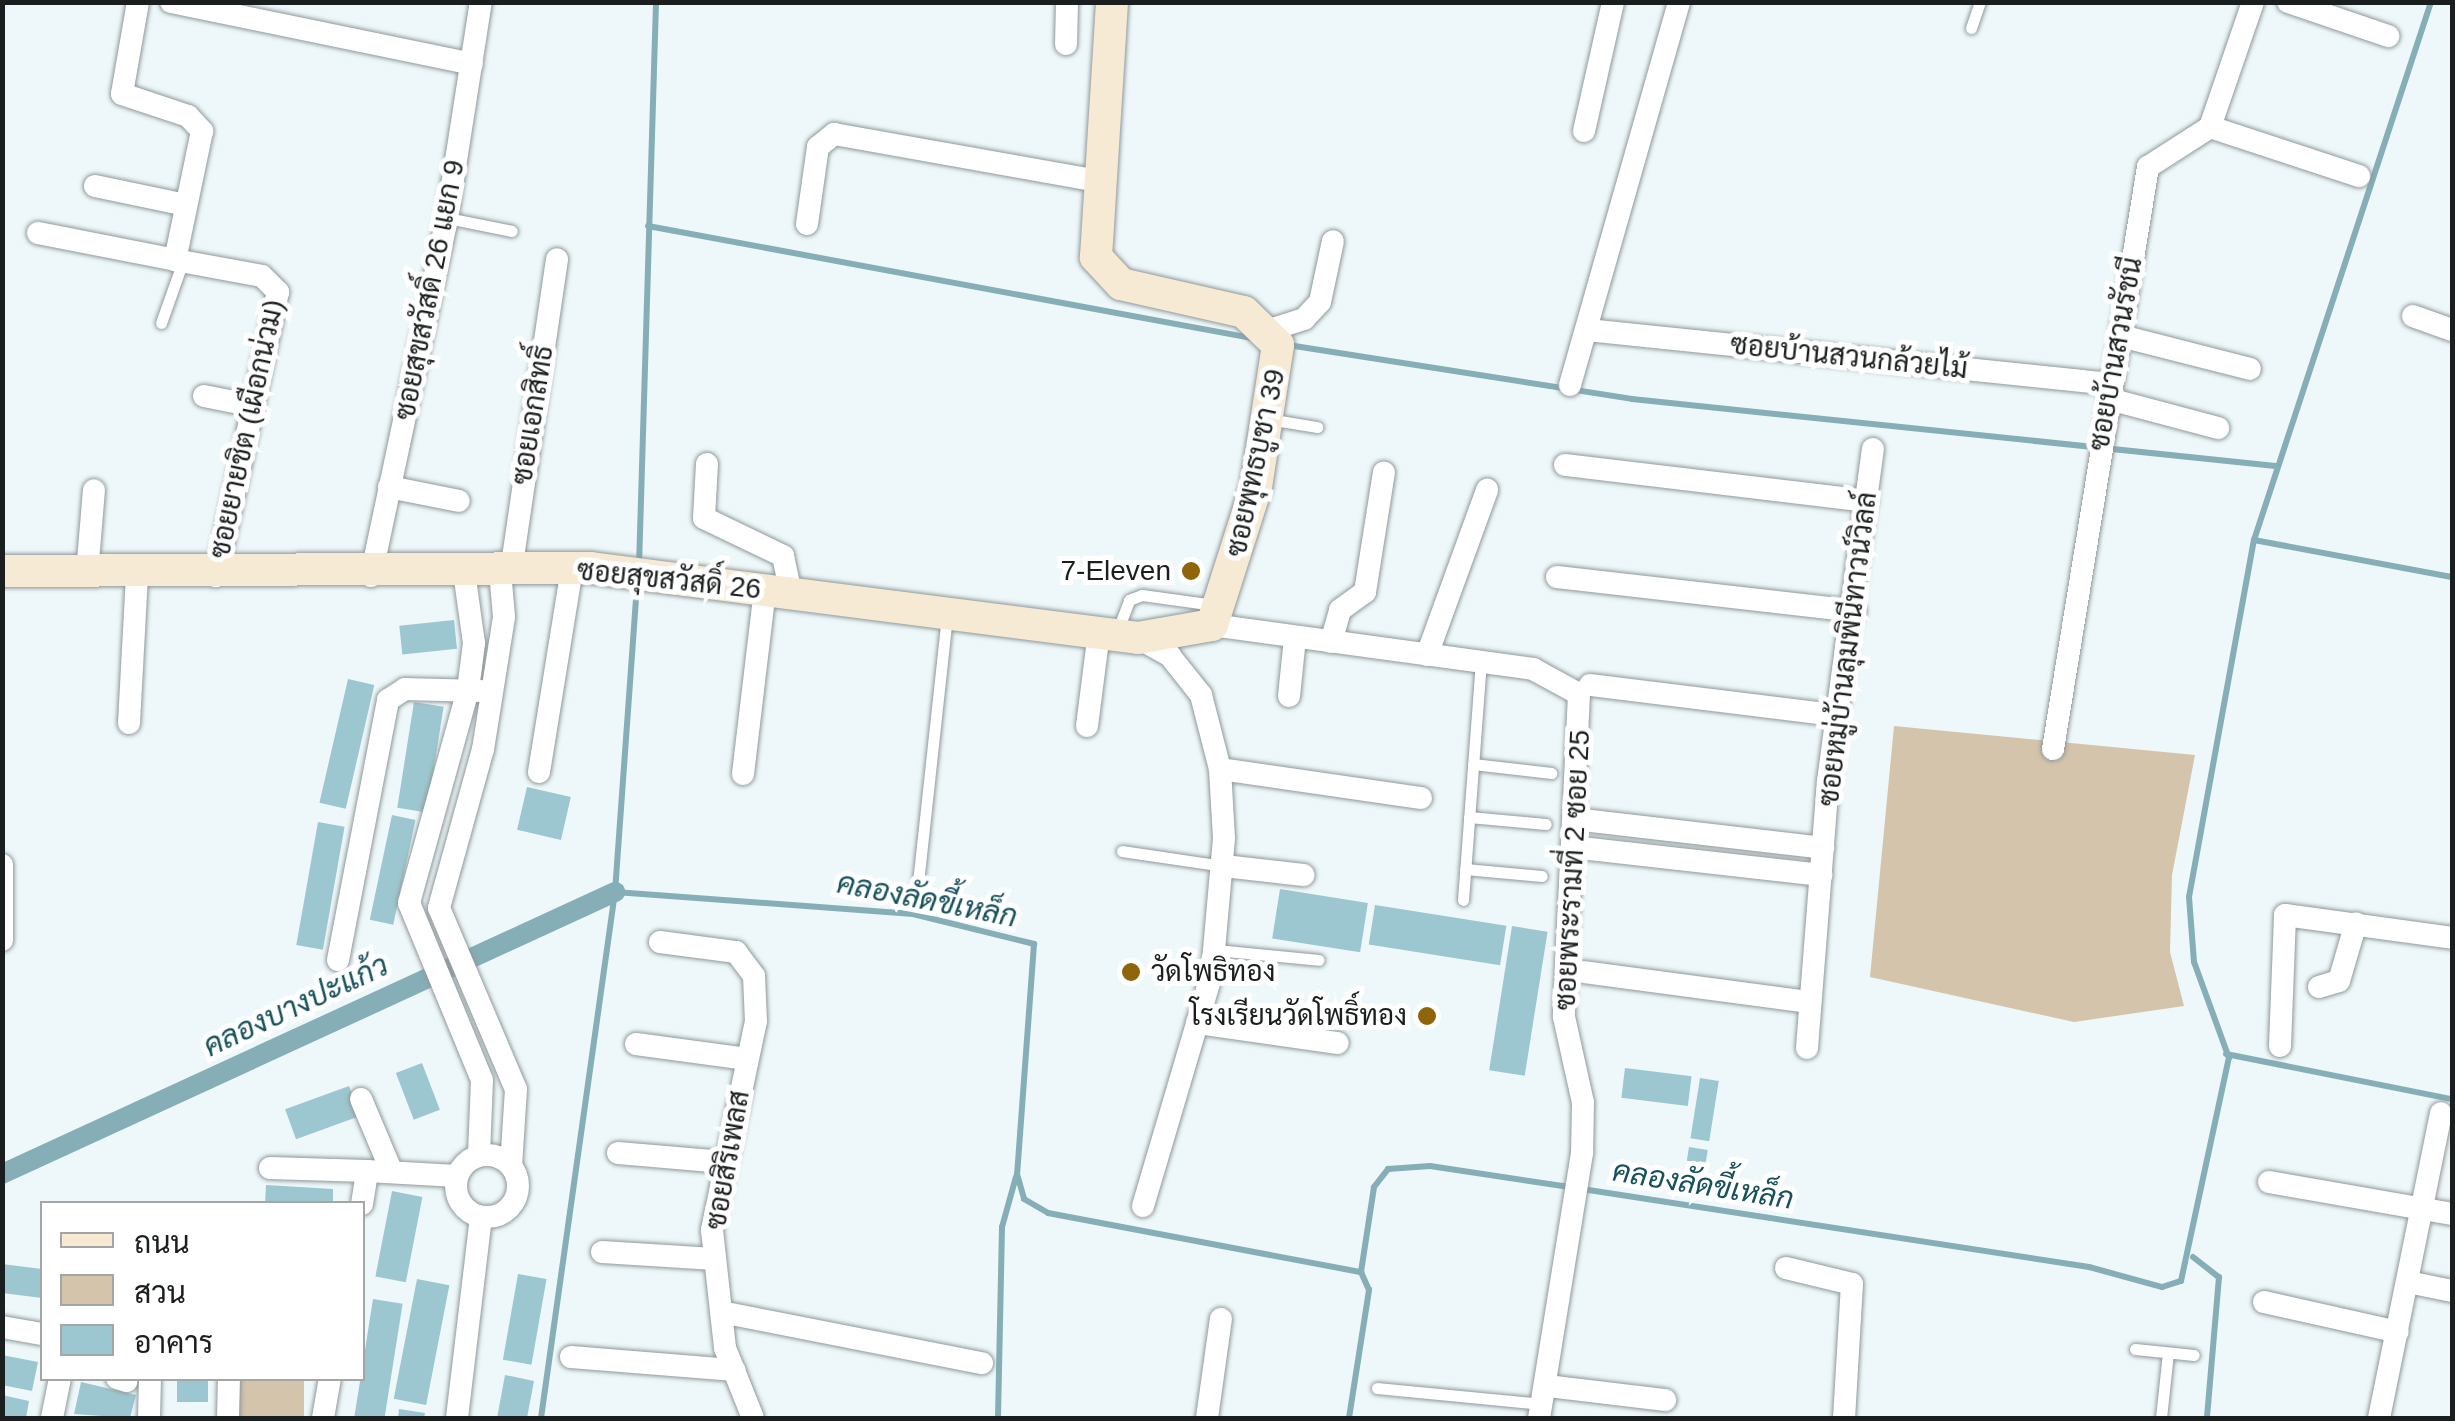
<!DOCTYPE html>
<meta charset="utf-8">
<style>
body{margin:0}
#map{position:relative;width:2455px;height:1421px;overflow:hidden;background:#eef8fa;font-family:Helvetica,Sarabun,sans-serif}
div>[style]{position:absolute}
[style*='--x']{left:calc(var(--x)*1px);top:calc(var(--y)*1px);width:calc(var(--w)*1px);rotate:calc(var(--a)*1deg)}
.green>*{inset:0;background:#d4c4ab;transform-origin:0 0}
.stream>*{height:6px;margin:-3px;padding:0 3px;transform-origin:3px;border-radius:3px;background:#85aeb7}
.canal>*{height:20px;margin:-10px;padding:0 10px;transform-origin:10px;border-radius:10px;background:#85aeb7}
.building>*{inset:0;background:#9dc7d0;transform-origin:0 0}
.roads{filter:drop-shadow(0 0 2px #90989a) drop-shadow(0 0 2px #90989a)}
.lane>*{height:11px;margin:-5.5px;padding:0 5.5px;transform-origin:5.5px;border-radius:5.5px;background:#fff}
.street>*{height:22px;margin:-11px;padding:0 11px;transform-origin:11px;border-radius:11px;background:#fff}
.street>.ring{margin:-11px;padding:0;box-sizing:content-box;background:none;border:22px solid #fff;border-radius:50%}
.secondary>*{height:32px;margin:-16px;padding:0 16px;transform-origin:16px;border-radius:16px;background:#f7ead5}
.dots>*{width:28px;height:28px;translate:-50% -50%;box-sizing:border-box;border:5px solid #fff;border-radius:50%}
span{translate:-50% -50%;white-space:nowrap;text-align:center;line-height:1.15;-webkit-text-stroke:10px #fff;paint-order:stroke}
.street-label{font-size:28px;color:#1b1e1f}
.poi-label{font-size:28px;color:#1b1e1f}
.right{translate:-100% -50%;text-align:right}
.left{translate:0 -50%;text-align:left}
.water-label{font-size:30px;color:#17525c;font-style:italic}
.frame{position:absolute;inset:0;border:5px solid #1b1e1f;pointer-events:none}
.legend{position:absolute;left:40px;top:1201px;width:325px;height:180px;box-sizing:border-box;background:#fff;border:2px solid #a4a5a5;margin:0;padding:12px 18px;list-style:none;font-size:30px;color:#1b1e1f}
.legend li{display:flex;align-items:center;gap:20px;height:50px}
.legend b{width:50px;border:2px solid #a4a5a5}
</style>
<div id="map">
<div class="green">
<i style="clip-path:polygon(1894px 726px,2195px 755px,2172px 875px,2170px 952px,2184px 1006px,2074px 1022px,1870px 977px)"></i>
<i style="left:237px;top:1379px;width:67px;height:39px"></i>
</div>
<div class="stream">
<i style="--x:648;--y:226;--w:613;--a:10.52"></i>
<i style="--x:1288;--y:345;--w:348;--a:8.9"></i>
<i style="--x:1632;--y:399;--w:647;--a:5.94"></i>
<i style="--x:2254;--y:540;--w:566;--a:-71.79"></i>
<i style="--x:639;--y:566;--w:564;--a:-88.27"></i>
<i style="--x:615;--y:892;--w:299;--a:4.2"></i>
<i style="--x:913;--y:914;--w:125;--a:13.9"></i>
<i style="--x:1034;--y:944;--w:231;--a:94.2"></i>
<i style="--x:1017;--y:1174;--w:26;--a:74"></i>
<i style="--x:1024;--y:1199;--w:28;--a:30"></i>
<i style="--x:1048;--y:1213;--w:319;--a:10.7"></i>
<i style="--x:1361;--y:1272;--w:86;--a:-81.3"></i>
<i style="--x:1374;--y:1187;--w:23;--a:-52"></i>
<i style="--x:1388;--y:1169;--w:42;--a:-4.1"></i>
<i style="--x:1430;--y:1166;--w:141;--a:8.6"></i>
<i style="--x:2226;--y:1054;--w:230;--a:11.3"></i>
<i style="--x:1582;--y:1189;--w:513;--a:8.75"></i>
<i style="--x:2089;--y:1267;--w:76;--a:15.3"></i>
<i style="--x:2162;--y:1287;--w:20;--a:-18"></i>
<i style="--x:2181;--y:1281;--w:228;--a:-77.9"></i>
<i style="--x:2229;--y:1058;--w:102;--a:-110"></i>
<i style="--x:2194;--y:962;--w:65;--a:-94.4"></i>
<i style="--x:2189;--y:897;--w:363;--a:-79.7"></i>
<i style="--x:2254;--y:540;--w:201;--a:10.6"></i>
<i style="--x:2193;--y:1257;--w:33;--a:38"></i>
<i style="--x:2219;--y:1277;--w:142;--a:94.9"></i>
<i style="--x:541;--y:1418;--w:531;--a:-81.99"></i>
<i style="--x:615;--y:892;--w:310;--a:-85.9"></i>
<i style="--x:998;--y:1418;--w:191;--a:-88.8"></i>
<i style="--x:1002;--y:1227;--w:52;--a:-74.4"></i>
<i style="--x:1349;--y:1418;--w:130;--a:-81.1"></i>
<i style="--x:1369;--y:1290;--w:20;--a:-114"></i>
</div>
<div class="canal">
<i style="--x:2;--y:1174;--w:675;--a:-24.7"></i>
</div>
<div class="building">
<i style="left:454px;top:620px;width:29px;height:55px;rotate:84deg"></i>
<i style="left:348px;top:679px;width:27px;height:127px;rotate:13deg"></i>
<i style="left:414px;top:702px;width:30px;height:107px;rotate:9deg"></i>
<i style="left:527px;top:787px;width:45px;height:44px;rotate:13deg"></i>
<i style="left:392px;top:815px;width:24px;height:107px;rotate:12deg"></i>
<i style="left:318px;top:822px;width:27px;height:125px;rotate:10deg"></i>
<i style="left:1280px;top:889px;width:89px;height:50px;rotate:9deg"></i>
<i style="left:1375px;top:905px;width:133px;height:40px;rotate:9deg"></i>
<i style="left:1512px;top:926px;width:36px;height:146px;rotate:9deg"></i>
<i style="left:422px;top:1063px;width:50px;height:28px;rotate:69deg"></i>
<i style="left:1625px;top:1068px;width:67px;height:30px;rotate:7deg"></i>
<i style="left:1700px;top:1078px;width:19px;height:61px;rotate:9deg"></i>
<i style="left:349px;top:1086px;width:32px;height:68px;rotate:70deg"></i>
<i style="left:1689px;top:1147px;width:19px;height:14px;rotate:9deg"></i>
<i style="clip-path:polygon(266px 1185px,333px 1189px,333px 1204px,265px 1204px)"></i>
<i style="left:392px;top:1191px;width:31px;height:87px;rotate:11deg"></i>
<i style="clip-path:polygon(2px 1264px,42px 1269px,42px 1298px,2px 1293px)"></i>
<i style="left:518px;top:1274px;width:29px;height:87px;rotate:10deg"></i>
<i style="left:417px;top:1279px;width:33px;height:122px;rotate:11deg"></i>
<i style="left:373px;top:1299px;width:30px;height:121px;rotate:9deg"></i>
<i style="clip-path:polygon(2px 1355px,38px 1362px,32px 1391px,2px 1385px)"></i>
<i style="clip-path:polygon(505px 1375px,534px 1381px,527px 1418px,497px 1418px)"></i>
<i style="left:177px;top:1378px;width:31px;height:24px"></i>
<i style="clip-path:polygon(81px 1382px,136px 1395px,130px 1418px,74px 1414px)"></i>
<i style="clip-path:polygon(2px 1395px,29px 1401px,26px 1418px,2px 1418px)"></i>
<i style="clip-path:polygon(399px 1409px,425px 1413px,424px 1418px,398px 1418px)"></i>
</div>
<div class="roads">
<div class="lane">
<i style="--x:1971;--y:28;--w:28;--a:-71"></i>
<i style="--x:447;--y:218;--w:66;--a:11.3"></i>
<i style="--x:161;--y:323;--w:66;--a:-70.5"></i>
<i style="--x:1268;--y:419;--w:50;--a:9.3"></i>
<i style="--x:1117;--y:632;--w:34;--a:-69"></i>
<i style="--x:1129;--y:600;--w:14;--a:-21"></i>
<i style="--x:1142;--y:595;--w:73;--a:7.9"></i>
<i style="--x:1473;--y:764;--w:79;--a:6.6"></i>
<i style="--x:1469;--y:817;--w:77;--a:5.2"></i>
<i style="--x:1122;--y:851;--w:103;--a:8.4"></i>
<i style="--x:1465;--y:869;--w:77;--a:5.2"></i>
<i style="--x:917;--y:892;--w:276;--a:-83.8"></i>
<i style="--x:1463;--y:900;--w:239;--a:-85.7"></i>
<i style="--x:1216;--y:950;--w:103;--a:5.5"></i>
<i style="--x:2135;--y:1349;--w:59;--a:5.8"></i>
<i style="--x:1377;--y:1388;--w:166;--a:5.5"></i>
<i style="--x:2161;--y:1418;--w:65;--a:-83.9"></i>
</div>
<div class="street">
<i style="--x:138;--y:2;--w:93;--a:99.9"></i>
<i style="--x:122;--y:94;--w:70;--a:18.4"></i>
<i style="--x:188;--y:116;--w:21;--a:47"></i>
<i style="--x:202;--y:131;--w:132;--a:101.8"></i>
<i style="--x:175;--y:260;--w:88;--a:10.4"></i>
<i style="--x:262;--y:276;--w:23;--a:45"></i>
<i style="--x:278;--y:292;--w:291;--a:102.3"></i>
<i style="--x:171;--y:2;--w:307;--a:11.6"></i>
<i style="--x:2288;--y:2;--w:106;--a:18.8"></i>
<i style="--x:1066;--y:44;--w:42;--a:-88.6"></i>
<i style="--x:2210;--y:127;--w:157;--a:18.2"></i>
<i style="--x:1584;--y:131;--w:132;--a:-77.3"></i>
<i style="--x:95;--y:186;--w:93;--a:11.8"></i>
<i style="--x:807;--y:224;--w:78;--a:-81.9"></i>
<i style="--x:818;--y:147;--w:21;--a:-39"></i>
<i style="--x:834;--y:134;--w:269;--a:10.1"></i>
<i style="--x:38;--y:233;--w:140;--a:11.1"></i>
<i style="--x:2413;--y:316;--w:41;--a:19.7"></i>
<i style="--x:1270;--y:330;--w:36;--a:-18"></i>
<i style="--x:1304;--y:319;--w:23;--a:-47"></i>
<i style="--x:1320;--y:302;--w:62;--a:-78"></i>
<i style="--x:1587;--y:330;--w:527;--a:5.88"></i>
<i style="--x:2121;--y:336;--w:133;--a:14.3"></i>
<i style="--x:1570;--y:385;--w:398;--a:-74.1"></i>
<i style="--x:204;--y:396;--w:51;--a:11.3"></i>
<i style="--x:2109;--y:399;--w:113;--a:14.9"></i>
<i style="--x:707;--y:464;--w:54;--a:93.2"></i>
<i style="--x:704;--y:518;--w:88;--a:25.7"></i>
<i style="--x:783;--y:556;--w:38;--a:78"></i>
<i style="--x:1565;--y:465;--w:304;--a:6.8"></i>
<i style="--x:389;--y:487;--w:71;--a:11.3"></i>
<i style="--x:500;--y:571;--w:46;--a:85"></i>
<i style="--x:504;--y:617;--w:134;--a:99"></i>
<i style="--x:483;--y:749;--w:165;--a:105.5"></i>
<i style="--x:439;--y:908;--w:197;--a:67"></i>
<i style="--x:516;--y:1089;--w:77;--a:93.7"></i>
<i style="--x:511;--y:571;--w:315;--a:-81.6"></i>
<i style="--x:464;--y:572;--w:72;--a:82"></i>
<i style="--x:474;--y:643;--w:47;--a:97.3"></i>
<i style="--x:468;--y:690;--w:221;--a:105.5"></i>
<i style="--x:409;--y:903;--w:191;--a:67.6"></i>
<i style="--x:482;--y:1080;--w:76;--a:92.3"></i>
<i style="--x:87;--y:573;--w:83;--a:-85.2"></i>
<i style="--x:371;--y:576;--w:366;--a:-78"></i>
<i style="--x:447;--y:218;--w:219;--a:-81.1"></i>
<i style="--x:1557;--y:577;--w:300;--a:6.5"></i>
<i style="--x:1212;--y:625;--w:324;--a:7.8"></i>
<i style="--x:1533;--y:669;--w:52;--a:28.5"></i>
<i style="--x:1579;--y:694;--w:323;--a:92.7"></i>
<i style="--x:1564;--y:1017;--w:88;--a:77.5"></i>
<i style="--x:1583;--y:1103;--w:50;--a:91.1"></i>
<i style="--x:1582;--y:1153;--w:268;--a:99.2"></i>
<i style="--x:1138;--y:638;--w:37;--a:29"></i>
<i style="--x:1170;--y:656;--w:50;--a:51.5"></i>
<i style="--x:1201;--y:695;--w:76;--a:75.6"></i>
<i style="--x:1220;--y:769;--w:69;--a:86.7"></i>
<i style="--x:1224;--y:838;--w:136;--a:95.1"></i>
<i style="--x:1212;--y:973;--w:243;--a:106.5"></i>
<i style="--x:1331;--y:642;--w:33;--a:-74"></i>
<i style="--x:1340;--y:610;--w:31;--a:-36"></i>
<i style="--x:1365;--y:592;--w:121;--a:-81"></i>
<i style="--x:1427;--y:655;--w:176;--a:-70"></i>
<i style="--x:1590;--y:685;--w:248;--a:7"></i>
<i style="--x:1289;--y:696;--w:58;--a:-84.1"></i>
<i style="--x:129;--y:723;--w:148;--a:-86.9"></i>
<i style="--x:1087;--y:726;--w:95;--a:-82.7"></i>
<i style="--x:2053;--y:749;--w:590;--a:-80.73"></i>
<i style="--x:2148;--y:167;--w:74;--a:-32.8"></i>
<i style="--x:2210;--y:127;--w:132;--a:-71"></i>
<i style="--x:1220;--y:769;--w:203;--a:8.2"></i>
<i style="--x:539;--y:772;--w:206;--a:-80.8"></i>
<i style="--x:743;--y:774;--w:186;--a:-83.2"></i>
<i style="--x:1574;--y:819;--w:251;--a:6.6"></i>
<i style="--x:1572;--y:847;--w:251;--a:6.4"></i>
<i style="--x:2;--y:865;--w:75;--a:90"></i>
<i style="--x:1224;--y:866;--w:80;--a:6.5"></i>
<i style="--x:660;--y:942;--w:77;--a:7.5"></i>
<i style="--x:736;--y:952;--w:30;--a:53"></i>
<i style="--x:754;--y:976;--w:45;--a:87.5"></i>
<i style="--x:756;--y:1021;--w:214;--a:101.9"></i>
<i style="--x:712;--y:1230;--w:119;--a:83.7"></i>
<i style="--x:725;--y:1348;--w:75;--a:68.2"></i>
<i style="--x:338;--y:960;--w:265;--a:-79.1"></i>
<i style="--x:388;--y:700;--w:20;--a:-33"></i>
<i style="--x:405;--y:689;--w:75;--a:1.5"></i>
<i style="--x:1584;--y:972;--w:228;--a:7.6"></i>
<i style="--x:2319;--y:987;--w:21;--a:-17"></i>
<i style="--x:2339;--y:981;--w:60;--a:-73.7"></i>
<i style="--x:1197;--y:1023;--w:142;--a:8.1"></i>
<i style="--x:636;--y:1044;--w:112;--a:7.7"></i>
<i style="--x:2280;--y:1046;--w:131;--a:-87.8"></i>
<i style="--x:2285;--y:915;--w:169;--a:7.8"></i>
<i style="--x:1807;--y:1048;--w:268;--a:-85.5"></i>
<i style="--x:1828;--y:781;--w:335;--a:-82.3"></i>
<i style="--x:361;--y:1099;--w:77;--a:67.1"></i>
<i style="--x:618;--y:1153;--w:106;--a:4.9"></i>
<i class="ring" style="left:456px;top:1155px;width:40px;height:40px"></i>
<i style="--x:270;--y:1168;--w:97;--a:1.8"></i>
<i style="--x:2269;--y:1182;--w:186;--a:9.9"></i>
<i style="--x:362;--y:1204;--w:33;--a:-81"></i>
<i style="--x:367;--y:1171;--w:90;--a:3.2"></i>
<i style="--x:602;--y:1252;--w:113;--a:3.5"></i>
<i style="--x:1786;--y:1268;--w:68;--a:13.6"></i>
<i style="--x:1852;--y:1284;--w:134;--a:93.4"></i>
<i style="--x:2408;--y:1282;--w:45;--a:11.6"></i>
<i style="--x:2264;--y:1302;--w:137;--a:12.6"></i>
<i style="--x:721;--y:1312;--w:266;--a:11.1"></i>
<i style="--x:2;--y:1327;--w:41;--a:9.9"></i>
<i style="--x:571;--y:1357;--w:164;--a:4.6"></i>
<i style="--x:117;--y:1378;--w:10;--a:17"></i>
<i style="--x:1547;--y:1386;--w:119;--a:6.8"></i>
<i style="--x:52;--y:1418;--w:41;--a:-78.7"></i>
<i style="--x:149;--y:1418;--w:40;--a:-88.6"></i>
<i style="--x:228;--y:1418;--w:40;--a:-88.6"></i>
<i style="--x:323;--y:1418;--w:41;--a:-80.1"></i>
<i style="--x:457;--y:1418;--w:202;--a:-83.2"></i>
<i style="--x:1207;--y:1418;--w:100;--a:-82"></i>
<i style="--x:2379;--y:1418;--w:311;--a:-78.5"></i>
</div>
<div class="secondary">
<i style="--x:2;--y:571;--w:589;--a:-0.29"></i>
<i style="--x:591;--y:568;--w:551;--a:7.29"></i>
<i style="--x:1138;--y:638;--w:75;--a:-10"></i>
<i style="--x:1212;--y:625;--w:145;--a:-72.3"></i>
<i style="--x:1256;--y:487;--w:144;--a:-81.2"></i>
<i style="--x:1278;--y:345;--w:47;--a:-135.9"></i>
<i style="--x:1244;--y:312;--w:126;--a:-167.2"></i>
<i style="--x:1121;--y:284;--w:37;--a:-133"></i>
<i style="--x:1096;--y:257;--w:256;--a:-86.4"></i>
</div>
</div>
<div class="dots">
<i style="left:1191px;top:571px;background:#8f650c"></i>
<i style="left:1131px;top:972px;background:#8f650c"></i>
<i style="left:1427px;top:1016px;background:#8f650c"></i>
</div>
<div class="street-label">
<span style="left:430px;top:290px;rotate:-79deg">ซอยสุขสวัสดิ์ 26 แยก 9</span>
<span style="left:2116px;top:354px;rotate:-80deg">ซอยบ้านสวนรัชนี</span>
<span style="left:1849px;top:357px;rotate:6deg">ซอยบ้านสวนกล้วยไม้</span>
<span style="left:533px;top:415px;rotate:-81deg">ซอยเอกสิทธิ์</span>
<span style="left:247px;top:429px;rotate:-78deg">ซอยยายชิต (เผือกน่วม)</span>
<span style="left:1256px;top:463px;rotate:-78deg">ซอยพุทธบูชา 39</span>
<span style="left:669px;top:580px;rotate:6deg">ซอยสุขสวัสดิ์ 26</span>
<span style="left:1848px;top:649px;rotate:-83deg">ซอยหมู่บ้านลุมพินีทาวน์วิลล์</span>
<span style="left:1573px;top:870px;rotate:-87deg">ซอยพระรามที่ 2 ซอย 25</span>
<span style="left:728px;top:1160px;rotate:-80deg">ซอยสิริเพลส</span>
</div>
<div class="poi-label">
<span class="right" style="left:1171px;top:571px">7-Eleven</span>
<span class="left" style="left:1151px;top:972px">วัดโพธิทอง</span>
<span class="right" style="left:1407px;top:1016px">โรงเรียนวัดโพธิ์ทอง</span>
</div>
<div class="water-label">
<span style="left:927px;top:900px;rotate:11deg">คลองลัดขี้เหล็ก</span>
<span style="left:296px;top:1006px;rotate:-25deg">คลองบางปะแก้ว</span>
<span style="left:1703px;top:1185px;rotate:9deg">คลองลัดขี้เหล็ก</span>
</div>
<div class="frame"></div>
<ul class="legend">
<li><b style="height:12px;background:#f7ead5"></b>ถนน</li>
<li><b style="height:28px;background:#d4c4ab"></b>สวน</li>
<li><b style="height:28px;background:#9dc7d0"></b>อาคาร</li>
</ul>
</div>
